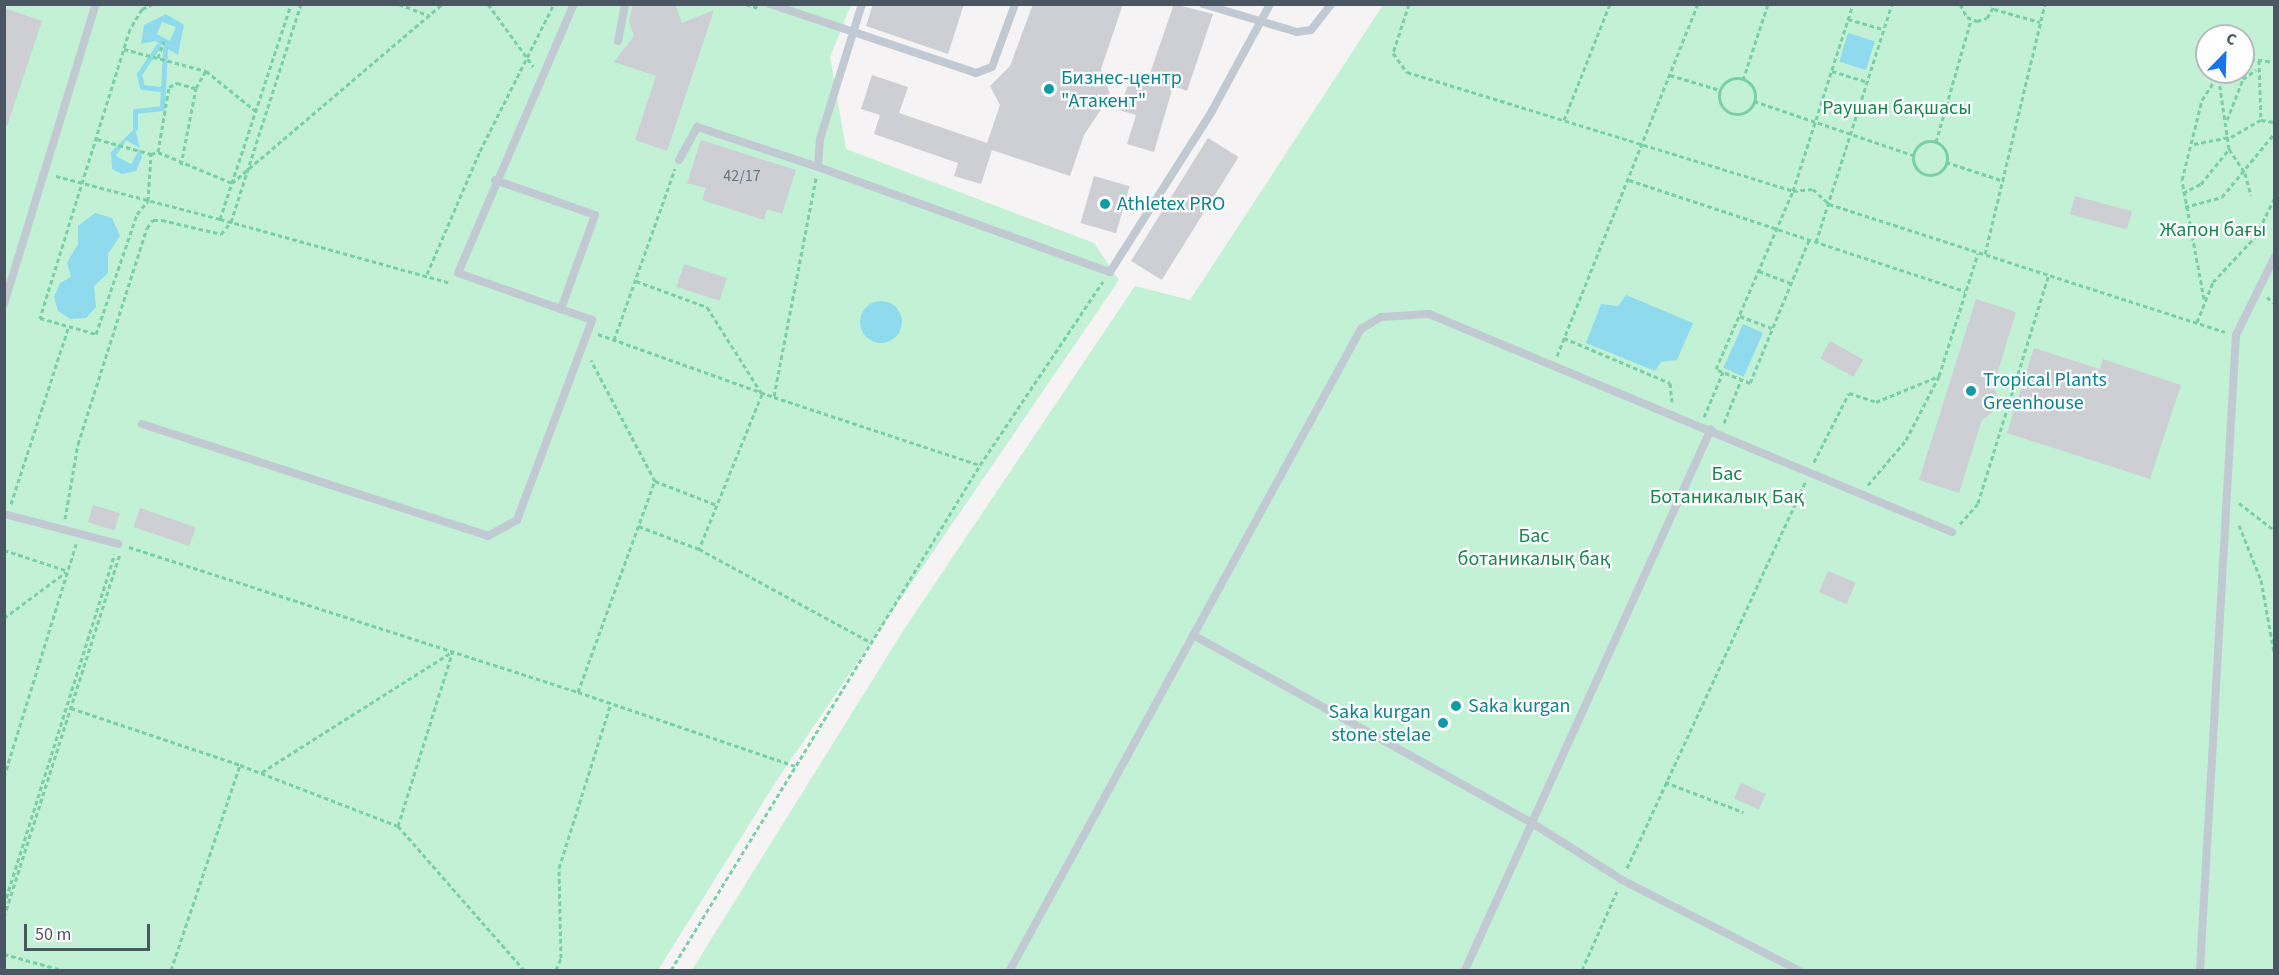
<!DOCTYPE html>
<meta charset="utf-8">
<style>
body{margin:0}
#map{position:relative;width:2279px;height:975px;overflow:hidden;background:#f5f3f3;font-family:"Source Sans 3",sans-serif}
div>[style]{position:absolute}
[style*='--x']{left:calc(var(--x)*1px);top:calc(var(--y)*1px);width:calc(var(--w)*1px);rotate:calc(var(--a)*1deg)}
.green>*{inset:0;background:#c3f1d5}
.water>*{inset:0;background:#90daee;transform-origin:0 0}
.round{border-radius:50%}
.stream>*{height:5px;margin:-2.5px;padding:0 2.5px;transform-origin:2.5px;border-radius:2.5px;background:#90daee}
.building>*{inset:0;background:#cdcfd5;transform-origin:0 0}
.path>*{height:3px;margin-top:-1.5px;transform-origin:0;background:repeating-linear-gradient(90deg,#7ad0a6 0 4.5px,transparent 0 7.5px)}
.path>.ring{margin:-1.5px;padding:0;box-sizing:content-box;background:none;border:3px solid #7ad0a6;border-radius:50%}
.lane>*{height:8px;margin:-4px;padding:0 4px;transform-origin:4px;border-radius:4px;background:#c1cad2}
.dots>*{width:16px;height:16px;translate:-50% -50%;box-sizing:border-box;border:3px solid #fff;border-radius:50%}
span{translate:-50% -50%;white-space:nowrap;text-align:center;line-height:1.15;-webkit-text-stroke:4.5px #fff;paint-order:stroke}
.number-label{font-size:16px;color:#6b747e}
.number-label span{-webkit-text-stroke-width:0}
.culture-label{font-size:20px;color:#0d838f}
.left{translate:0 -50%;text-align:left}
.right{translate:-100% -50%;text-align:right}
.park-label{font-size:20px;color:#17864f}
.frame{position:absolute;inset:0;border:6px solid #4a5661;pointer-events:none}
.north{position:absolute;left:2195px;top:24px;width:60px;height:60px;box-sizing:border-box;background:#fff;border:2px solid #b7bbc0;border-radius:50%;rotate:23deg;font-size:16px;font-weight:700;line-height:24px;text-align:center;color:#4a5661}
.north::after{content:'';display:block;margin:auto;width:21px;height:27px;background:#1a73e8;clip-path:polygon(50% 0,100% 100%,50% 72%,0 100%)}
.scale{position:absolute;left:24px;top:924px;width:126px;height:27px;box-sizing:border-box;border:3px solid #4a5661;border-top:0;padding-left:8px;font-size:18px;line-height:21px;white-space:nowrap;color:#4a5661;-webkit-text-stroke:4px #fff;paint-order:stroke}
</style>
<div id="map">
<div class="green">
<i style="clip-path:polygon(5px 5px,851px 5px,830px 57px,846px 149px,1094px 243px,1119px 280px,779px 777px,658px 970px,5px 970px)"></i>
<i style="clip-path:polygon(evenodd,1383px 5px,2274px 5px,2274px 970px,692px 970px,903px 631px,1135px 286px,1190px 300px,1383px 5px,2207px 36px,2243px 36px,2243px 72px,2207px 72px,2207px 36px)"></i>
</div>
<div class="water">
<i style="clip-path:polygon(evenodd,166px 14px,184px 25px,178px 55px,155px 41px,141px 44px,144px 25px,166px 14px,162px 22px,176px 27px,170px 41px,157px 34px,162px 22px)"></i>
<i style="left:1848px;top:33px;width:28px;height:30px;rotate:17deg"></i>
<i style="clip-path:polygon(evenodd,135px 128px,142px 157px,136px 171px,122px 174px,112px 169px,111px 152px,135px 128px,126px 140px,140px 148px,131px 164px,116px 156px,126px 140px)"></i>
<i style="clip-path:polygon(95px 213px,112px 218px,120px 236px,108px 254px,108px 273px,94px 286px,96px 307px,86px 318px,70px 319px,58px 311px,54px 297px,60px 283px,71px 277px,67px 263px,78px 244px,78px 226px)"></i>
<i style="clip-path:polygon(1626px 295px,1693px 323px,1677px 360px,1661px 362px,1655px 371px,1586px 343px,1601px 304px,1618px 306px)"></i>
<i class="round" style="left:860px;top:301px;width:42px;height:42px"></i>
<i style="left:1743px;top:324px;width:22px;height:48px;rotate:24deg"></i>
</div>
<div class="stream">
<i style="--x:158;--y:46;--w:34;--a:124"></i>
<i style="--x:139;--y:74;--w:13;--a:77"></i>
<i style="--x:142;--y:87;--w:19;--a:6"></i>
<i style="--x:135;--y:128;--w:17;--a:-90"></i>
<i style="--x:135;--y:111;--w:27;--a:-6"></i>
<i style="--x:162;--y:108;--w:59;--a:-87.1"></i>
</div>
<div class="building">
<i style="clip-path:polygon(633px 4px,675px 4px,682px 23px,714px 10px,667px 151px,635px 140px,656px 76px,614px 62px,634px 36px,629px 22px)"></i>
<i style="clip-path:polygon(873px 4px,964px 4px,948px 54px,866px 26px)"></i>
<i style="clip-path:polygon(1033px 4px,1123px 4px,1101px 69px,1115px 108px,1104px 105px,1084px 135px,1070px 176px,992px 150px,981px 184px,954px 176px,958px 163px,874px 134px,880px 115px,861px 109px,872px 75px,908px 87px,899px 113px,987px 143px,1000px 105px,990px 86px,1010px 66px)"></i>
<i style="clip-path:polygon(1174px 4px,1213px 14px,1187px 91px,1173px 86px,1154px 152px,1127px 144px,1136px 115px,1119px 110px,1131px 77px,1147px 82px)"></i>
<i style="clip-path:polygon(4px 8px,42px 21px,7px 126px,4px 126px)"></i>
<i style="left:1208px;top:138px;width:36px;height:145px;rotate:32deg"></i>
<i style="clip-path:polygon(701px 140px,796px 170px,782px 214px,767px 209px,764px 220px,702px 200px,706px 188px,687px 183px)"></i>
<i style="left:1094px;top:176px;width:37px;height:49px;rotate:16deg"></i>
<i style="left:2075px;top:196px;width:59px;height:19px;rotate:15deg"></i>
<i style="left:684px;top:264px;width:45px;height:24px;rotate:18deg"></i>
<i style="clip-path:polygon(1976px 299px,2016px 312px,1994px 384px,1999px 407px,1982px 420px,1959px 493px,1919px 480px)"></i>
<i style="left:1830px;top:341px;width:38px;height:20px;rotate:29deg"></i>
<i style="clip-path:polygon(2034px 348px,2100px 369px,2103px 359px,2181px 385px,2150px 479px,2007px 433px)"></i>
<i style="left:93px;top:505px;width:28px;height:18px;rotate:17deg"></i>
<i style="left:140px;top:508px;width:59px;height:20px;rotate:19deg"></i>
<i style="left:1828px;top:571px;width:30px;height:23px;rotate:23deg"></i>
<i style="left:1741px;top:783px;width:27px;height:17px;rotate:24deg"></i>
</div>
<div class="path">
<i style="--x:153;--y:4;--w:12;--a:156"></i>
<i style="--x:142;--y:9;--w:23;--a:121"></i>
<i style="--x:130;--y:29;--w:303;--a:107.3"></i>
<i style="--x:40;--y:318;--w:58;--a:15.9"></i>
<i style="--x:96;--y:334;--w:127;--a:-71.1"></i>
<i style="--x:137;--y:214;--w:17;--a:-50"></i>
<i style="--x:148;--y:201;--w:47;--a:-86.3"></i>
<i style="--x:151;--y:154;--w:7;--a:-16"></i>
<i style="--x:158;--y:152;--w:80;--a:22.7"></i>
<i style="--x:232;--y:183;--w:276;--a:-40.4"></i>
<i style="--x:159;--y:4;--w:9;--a:0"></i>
<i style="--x:399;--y:4;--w:33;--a:21"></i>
<i style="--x:488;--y:4;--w:77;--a:54"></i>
<i style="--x:746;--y:4;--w:13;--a:18"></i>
<i style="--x:1409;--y:4;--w:52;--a:108.1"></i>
<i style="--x:1393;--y:53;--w:24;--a:54"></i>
<i style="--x:1407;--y:72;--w:404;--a:17.1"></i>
<i style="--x:1793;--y:191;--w:20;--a:-6"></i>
<i style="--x:1813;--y:189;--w:22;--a:43"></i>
<i style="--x:1829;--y:204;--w:416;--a:17.9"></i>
<i style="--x:1960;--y:4;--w:15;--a:62"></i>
<i style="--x:1967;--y:17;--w:11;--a:22"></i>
<i style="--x:1977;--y:21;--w:10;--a:-17"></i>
<i style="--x:1987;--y:18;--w:16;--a:-60"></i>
<i style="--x:1994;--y:9;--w:48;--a:15.8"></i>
<i style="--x:1848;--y:19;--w:37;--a:16"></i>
<i style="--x:124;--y:49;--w:85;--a:15"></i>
<i style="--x:206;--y:71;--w:64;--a:38.7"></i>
<i style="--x:158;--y:58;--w:18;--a:-71"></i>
<i style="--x:2243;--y:58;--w:31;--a:7"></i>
<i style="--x:2259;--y:60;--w:60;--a:88.1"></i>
<i style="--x:1832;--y:71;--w:37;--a:17"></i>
<i style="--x:1670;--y:75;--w:52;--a:16.7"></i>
<i class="ring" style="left:1719px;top:78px;width:33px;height:33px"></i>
<i style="--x:1743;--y:80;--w:80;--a:-71.8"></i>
<i style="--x:1754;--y:101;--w:168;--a:18.8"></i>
<i style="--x:1564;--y:120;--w:125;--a:-68.4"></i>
<i style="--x:2227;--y:120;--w:44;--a:-68.7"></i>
<i style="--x:2243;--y:79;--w:16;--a:-35"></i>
<i style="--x:97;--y:139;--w:56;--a:15.5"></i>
<i class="ring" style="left:1913px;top:141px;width:31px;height:31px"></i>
<i style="--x:1936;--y:142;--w:127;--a:-74"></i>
<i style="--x:2194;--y:144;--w:38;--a:-11"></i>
<i style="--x:2231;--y:137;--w:34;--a:-30"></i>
<i style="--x:2261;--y:120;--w:13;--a:9"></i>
<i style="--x:2229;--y:149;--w:29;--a:56"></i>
<i style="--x:2245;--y:173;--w:23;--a:75"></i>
<i style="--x:158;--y:152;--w:66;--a:-80.4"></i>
<i style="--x:169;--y:87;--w:9;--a:-27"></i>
<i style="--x:177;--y:83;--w:19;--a:16"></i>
<i style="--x:1946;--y:162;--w:61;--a:18.1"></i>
<i style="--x:181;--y:165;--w:78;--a:-79"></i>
<i style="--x:196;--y:88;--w:20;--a:-60"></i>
<i style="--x:56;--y:176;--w:170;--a:14.7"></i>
<i style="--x:220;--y:219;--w:226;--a:-71.7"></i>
<i style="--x:816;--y:178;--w:223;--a:100.9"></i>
<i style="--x:774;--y:397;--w:217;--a:18.3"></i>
<i style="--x:1629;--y:180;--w:354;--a:18.3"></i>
<i style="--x:2183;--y:193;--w:20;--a:-27"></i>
<i style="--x:2201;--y:184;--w:45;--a:-51.3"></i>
<i style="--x:2229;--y:149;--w:76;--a:-98.3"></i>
<i style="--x:2185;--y:207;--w:38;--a:-15"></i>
<i style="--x:2222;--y:197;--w:82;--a:-50.5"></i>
<i style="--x:220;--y:219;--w:239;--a:15.5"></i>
<i style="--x:1809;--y:240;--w:155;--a:112.4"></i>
<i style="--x:1750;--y:383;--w:37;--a:-158"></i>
<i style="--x:1716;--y:369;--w:194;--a:-66.6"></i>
<i style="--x:1793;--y:191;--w:196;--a:-72.2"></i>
<i style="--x:1816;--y:242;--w:250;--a:-72.3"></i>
<i style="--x:1985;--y:254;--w:257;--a:-76.5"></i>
<i style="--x:1759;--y:271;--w:34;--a:21"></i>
<i style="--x:427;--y:274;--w:134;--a:-66.7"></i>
<i style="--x:480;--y:151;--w:165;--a:-63.3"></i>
<i style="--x:636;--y:281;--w:76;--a:20.1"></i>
<i style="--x:707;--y:307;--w:103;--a:57.7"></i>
<i style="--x:762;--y:394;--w:167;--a:112.1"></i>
<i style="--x:699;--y:549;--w:65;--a:-159.3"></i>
<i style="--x:2267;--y:297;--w:9;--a:41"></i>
<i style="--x:2204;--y:299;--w:121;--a:-100.5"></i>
<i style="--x:2182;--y:180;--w:82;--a:-76"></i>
<i style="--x:2202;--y:100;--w:33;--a:-57"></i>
<i style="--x:1740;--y:316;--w:34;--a:21"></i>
<i style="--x:2197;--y:322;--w:43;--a:-68.2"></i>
<i style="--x:2213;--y:282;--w:63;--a:-46.9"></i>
<i style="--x:2256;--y:236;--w:41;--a:-64.1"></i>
<i style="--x:598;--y:334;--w:187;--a:19.7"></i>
<i style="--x:1564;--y:338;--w:115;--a:23"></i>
<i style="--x:1670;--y:383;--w:19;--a:84"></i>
<i style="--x:614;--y:340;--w:182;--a:-70.4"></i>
<i style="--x:1557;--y:356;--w:379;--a:-68.2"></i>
<i style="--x:1704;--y:417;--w:49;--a:-67.1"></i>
<i style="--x:1724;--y:423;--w:46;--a:-68.4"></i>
<i style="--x:1814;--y:462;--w:77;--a:-63.1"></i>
<i style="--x:1849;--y:393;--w:28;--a:18"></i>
<i style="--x:1876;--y:402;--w:68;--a:-22.4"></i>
<i style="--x:655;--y:481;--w:66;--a:21.2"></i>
<i style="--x:1868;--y:485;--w:59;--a:-49.8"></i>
<i style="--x:1906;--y:440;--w:72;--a:-62.7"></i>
<i style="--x:1939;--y:376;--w:129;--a:-72.4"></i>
<i style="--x:2239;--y:503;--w:44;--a:37.6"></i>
<i style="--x:11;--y:504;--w:187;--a:-72"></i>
<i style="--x:65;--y:519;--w:76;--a:-80.2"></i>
<i style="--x:78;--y:444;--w:227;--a:-72.3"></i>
<i style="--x:147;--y:228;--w:10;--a:-53"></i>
<i style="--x:153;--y:220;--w:9;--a:0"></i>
<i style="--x:162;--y:220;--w:61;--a:13.3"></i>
<i style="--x:221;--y:234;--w:16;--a:-50"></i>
<i style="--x:231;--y:222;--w:229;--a:-72.2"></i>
<i style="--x:1960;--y:524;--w:28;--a:-49"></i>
<i style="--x:1978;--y:503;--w:240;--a:-72.8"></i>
<i style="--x:2239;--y:525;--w:59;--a:68.2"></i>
<i style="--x:2261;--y:580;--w:73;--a:79.8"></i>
<i style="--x:129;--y:547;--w:472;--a:17.9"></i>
<i style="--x:578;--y:692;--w:225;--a:-70"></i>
<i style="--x:655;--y:481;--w:137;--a:-117.9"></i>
<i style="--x:699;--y:549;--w:195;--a:28.5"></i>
<i style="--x:4;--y:550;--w:67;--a:18.2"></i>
<i style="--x:4;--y:618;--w:77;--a:-36.6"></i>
<i style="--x:578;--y:692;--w:229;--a:18.8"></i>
<i style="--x:71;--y:708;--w:178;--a:18.6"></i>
<i style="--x:262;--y:772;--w:225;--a:-32.3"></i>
<i style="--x:4;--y:777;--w:244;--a:-72.8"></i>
<i style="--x:1665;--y:782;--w:84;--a:21"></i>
<i style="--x:398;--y:826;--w:191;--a:48.8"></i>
<i style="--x:1627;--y:868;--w:425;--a:-65.2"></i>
<i style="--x:4;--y:905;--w:368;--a:-72.5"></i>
<i style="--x:4;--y:917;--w:381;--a:-72.3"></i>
<i style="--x:4;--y:954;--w:60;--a:15.4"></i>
<i style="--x:171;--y:970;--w:216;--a:-71.4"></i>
<i style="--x:240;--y:765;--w:169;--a:21.1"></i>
<i style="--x:398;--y:826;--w:183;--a:-72.6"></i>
<i style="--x:556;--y:970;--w:13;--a:-67"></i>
<i style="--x:561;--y:958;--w:90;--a:-91.3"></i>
<i style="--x:559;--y:868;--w:173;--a:-72.5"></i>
<i style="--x:671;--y:970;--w:592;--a:-58.54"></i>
<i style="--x:980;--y:465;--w:221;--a:-56.2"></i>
<i style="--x:1582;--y:970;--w:86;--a:-66.1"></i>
</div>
<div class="lane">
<i style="--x:770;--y:4;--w:217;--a:18.5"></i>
<i style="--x:976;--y:73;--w:17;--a:-21"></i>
<i style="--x:992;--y:67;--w:67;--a:-69.9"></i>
<i style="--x:862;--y:4;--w:141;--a:107.3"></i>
<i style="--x:820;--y:139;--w:28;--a:94"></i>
<i style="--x:818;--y:167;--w:310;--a:19.8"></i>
<i style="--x:1110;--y:272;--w:191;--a:-57.6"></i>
<i style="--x:1212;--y:111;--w:122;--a:-61.5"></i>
<i style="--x:1203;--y:4;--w:98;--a:16.6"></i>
<i style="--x:1297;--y:32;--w:14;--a:-8"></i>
<i style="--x:1311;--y:30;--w:33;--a:-52"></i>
<i style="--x:618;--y:41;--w:38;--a:-79"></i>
<i style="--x:679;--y:160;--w:38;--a:-61"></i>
<i style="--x:697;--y:127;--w:127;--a:18.3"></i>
<i style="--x:495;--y:180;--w:106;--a:19.3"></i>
<i style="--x:595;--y:215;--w:100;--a:109.9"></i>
<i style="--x:4;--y:304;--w:314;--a:-73"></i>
<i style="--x:142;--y:424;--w:364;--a:17.9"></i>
<i style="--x:488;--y:536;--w:33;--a:-29"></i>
<i style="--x:517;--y:520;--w:214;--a:-69.4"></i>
<i style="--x:592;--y:320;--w:142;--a:-160.7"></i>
<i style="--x:458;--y:273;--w:293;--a:-66.7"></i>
<i style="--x:4;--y:514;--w:118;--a:14.7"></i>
<i style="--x:1193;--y:635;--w:388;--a:29"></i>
<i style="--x:1532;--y:823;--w:107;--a:32.3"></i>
<i style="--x:1622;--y:880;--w:198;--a:27.1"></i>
<i style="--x:1010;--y:970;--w:731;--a:-61.3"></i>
<i style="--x:1361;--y:329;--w:23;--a:-31"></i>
<i style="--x:1381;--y:317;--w:48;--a:-3.6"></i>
<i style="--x:1429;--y:314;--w:567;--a:22.63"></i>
<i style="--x:1465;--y:970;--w:594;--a:-65.55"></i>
<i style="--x:2200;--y:970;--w:636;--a:-86.76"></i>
<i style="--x:2236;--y:335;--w:86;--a:-63.7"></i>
</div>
<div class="dots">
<i style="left:1049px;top:89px;background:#0f9aa8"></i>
<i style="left:1105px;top:204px;background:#0f9aa8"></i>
<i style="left:1971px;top:391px;background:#0f9aa8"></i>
<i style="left:1456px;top:706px;background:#0f9aa8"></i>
<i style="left:1443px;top:723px;background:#0f9aa8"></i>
</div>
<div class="number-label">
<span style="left:742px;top:176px">42/17</span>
</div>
<div class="culture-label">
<span class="left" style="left:1061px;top:90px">Бизнес-центр<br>"Атакент"</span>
<span class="left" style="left:1117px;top:204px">Athletex PRO</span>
<span class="left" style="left:1983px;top:392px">Tropical Plants<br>Greenhouse</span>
<span class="left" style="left:1468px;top:706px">Saka kurgan</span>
<span class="right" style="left:1431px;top:724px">Saka kurgan<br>stone stelae</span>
</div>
<div class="park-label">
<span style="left:1897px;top:108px">Раушан бақшасы</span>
<span style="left:2213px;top:230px">Жапон бағы</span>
<span style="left:1727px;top:486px">Бас<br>Ботаникалық Бақ</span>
<span style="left:1534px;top:548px">Бас<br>ботаникалық бақ</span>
</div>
<div class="frame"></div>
<div class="north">С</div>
<div class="scale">50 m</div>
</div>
